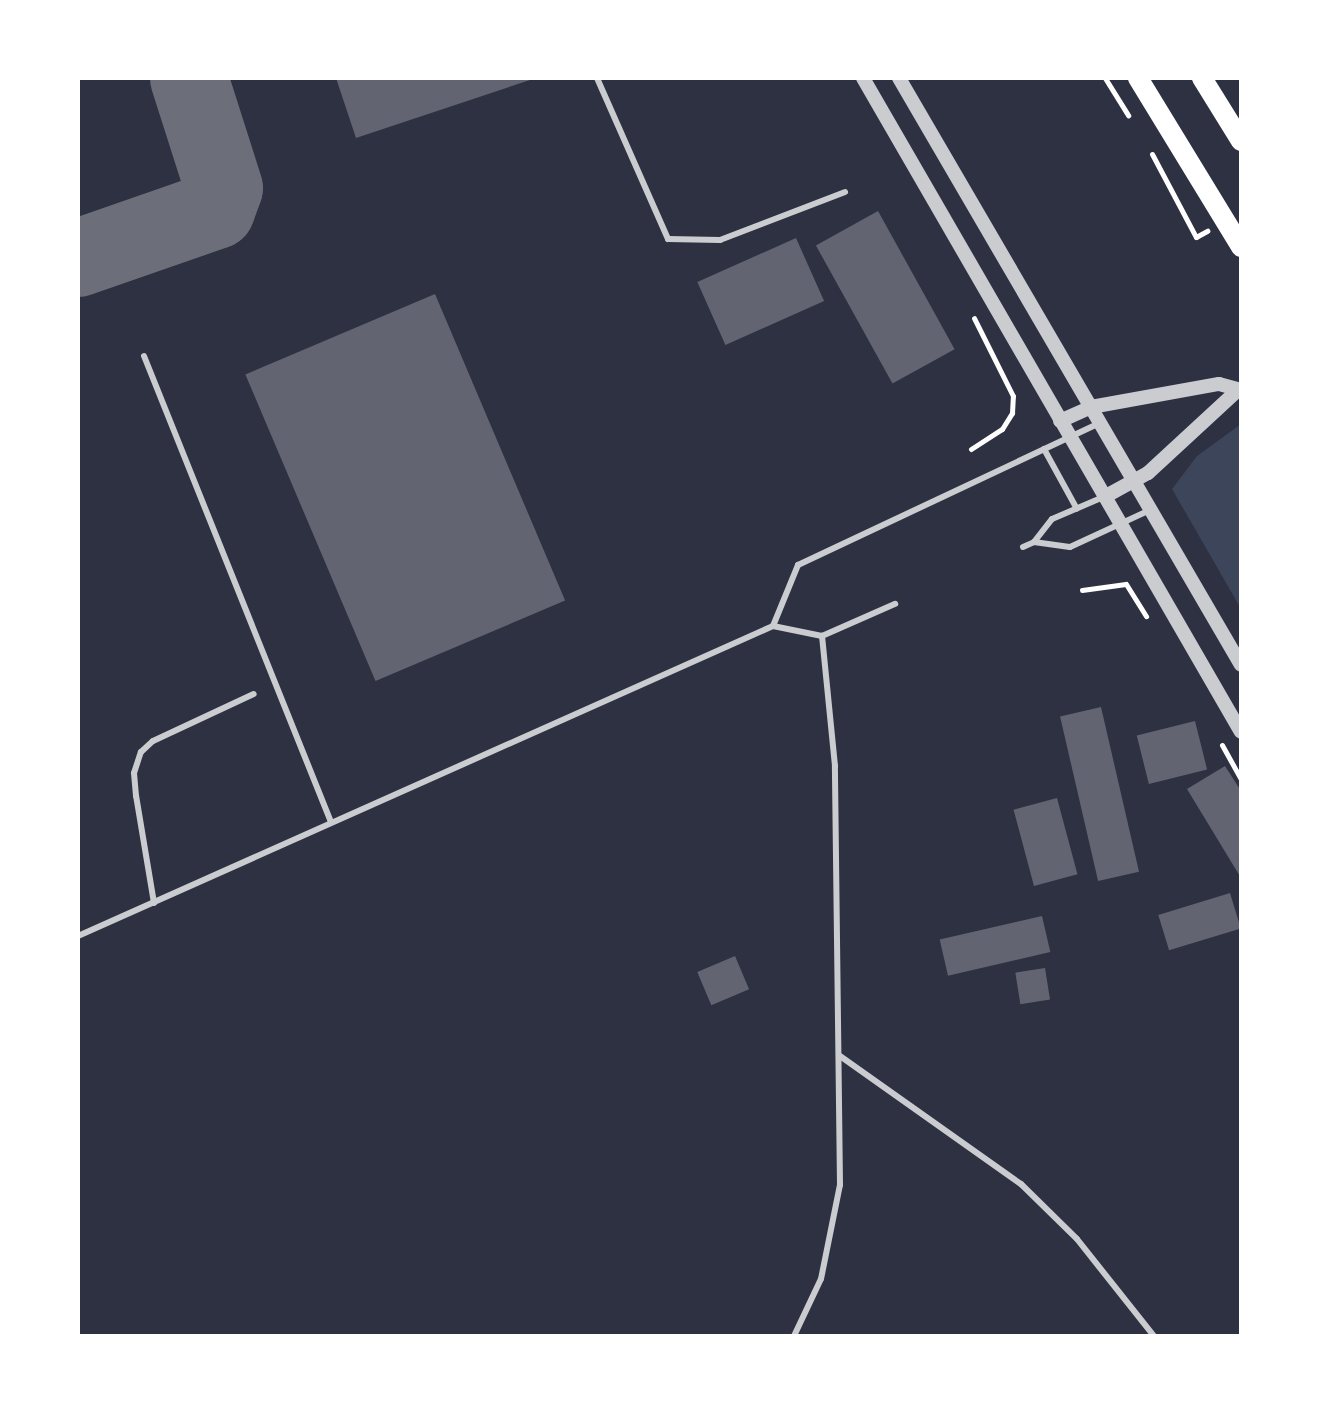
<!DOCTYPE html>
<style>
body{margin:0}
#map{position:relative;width:1319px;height:1414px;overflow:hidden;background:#2d3142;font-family:Figtree,sans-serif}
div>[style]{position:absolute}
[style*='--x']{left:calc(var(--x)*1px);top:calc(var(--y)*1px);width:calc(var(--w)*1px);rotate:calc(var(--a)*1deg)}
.green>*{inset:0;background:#3c4559}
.taxiway>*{height:78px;margin:-39px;padding:0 39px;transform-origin:39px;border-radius:39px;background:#6c6f7a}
.building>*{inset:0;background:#626471;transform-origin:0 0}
.path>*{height:5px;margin:-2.5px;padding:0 2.5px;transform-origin:2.5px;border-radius:2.5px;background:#fff}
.service>*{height:6px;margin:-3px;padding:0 3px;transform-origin:3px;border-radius:3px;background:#caccd0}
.tertiary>*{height:14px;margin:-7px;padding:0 7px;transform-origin:7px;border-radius:7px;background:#caccd0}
.primary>*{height:20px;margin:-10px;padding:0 10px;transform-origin:10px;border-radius:10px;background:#fff}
span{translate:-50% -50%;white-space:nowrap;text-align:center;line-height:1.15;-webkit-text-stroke:7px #fff;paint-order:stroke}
.frame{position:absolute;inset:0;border:80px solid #fff;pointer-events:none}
</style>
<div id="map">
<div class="green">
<i style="clip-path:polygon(1241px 424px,1241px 609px,1172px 489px,1197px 456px)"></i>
</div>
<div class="taxiway">
<i style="--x:78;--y:258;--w:146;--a:-19.2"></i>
<i style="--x:216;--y:210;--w:23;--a:-70"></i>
<i style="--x:224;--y:188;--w:115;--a:-107.7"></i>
</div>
<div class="building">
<i style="clip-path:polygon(336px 78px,533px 78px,533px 79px,356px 138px)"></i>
<i style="left:878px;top:211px;width:158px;height:71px;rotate:61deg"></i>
<i style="left:796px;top:238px;width:69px;height:108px;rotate:66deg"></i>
<i style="left:435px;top:294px;width:333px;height:206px;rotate:67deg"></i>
<i style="left:1101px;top:707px;width:169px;height:42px;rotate:77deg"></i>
<i style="left:1195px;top:721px;width:50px;height:60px;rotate:76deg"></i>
<i style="clip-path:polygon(1225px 766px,1241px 791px,1241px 878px,1187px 789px)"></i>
<i style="left:1057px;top:798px;width:79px;height:45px;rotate:75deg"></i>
<i style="left:1230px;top:893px;width:37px;height:75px;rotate:73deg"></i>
<i style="left:1042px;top:916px;width:37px;height:105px;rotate:77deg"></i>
<i style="left:735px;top:956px;width:36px;height:41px;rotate:67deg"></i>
<i style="left:1045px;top:968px;width:32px;height:30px;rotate:81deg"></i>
</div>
<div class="path">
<i style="--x:1105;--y:78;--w:44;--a:58.1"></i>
<i style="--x:1152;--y:154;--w:94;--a:62.1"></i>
<i style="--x:1196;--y:237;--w:13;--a:-29"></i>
<i style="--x:971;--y:449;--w:37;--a:-33"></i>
<i style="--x:1002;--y:429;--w:19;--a:-58"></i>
<i style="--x:1012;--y:413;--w:17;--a:-87"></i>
<i style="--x:1013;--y:396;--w:87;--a:-116.6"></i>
<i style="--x:1082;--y:590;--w:44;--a:-7.8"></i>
<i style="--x:1126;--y:584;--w:38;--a:58"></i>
<i style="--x:1222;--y:745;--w:39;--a:61"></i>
</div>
<div class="service">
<i style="--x:597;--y:78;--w:176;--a:66.2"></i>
<i style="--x:668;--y:239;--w:52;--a:1.1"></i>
<i style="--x:720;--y:240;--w:134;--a:-21"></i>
<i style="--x:144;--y:356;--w:502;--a:68.14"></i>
<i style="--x:1044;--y:449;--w:68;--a:61.2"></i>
<i style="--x:1034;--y:542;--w:36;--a:8"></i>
<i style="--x:1070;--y:547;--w:88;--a:-24.8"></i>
<i style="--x:1023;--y:547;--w:12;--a:-24"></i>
<i style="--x:1034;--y:542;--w:29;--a:-52"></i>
<i style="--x:1052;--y:519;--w:59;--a:-23.1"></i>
<i style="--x:773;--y:626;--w:66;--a:-67.7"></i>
<i style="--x:798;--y:565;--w:334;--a:-25.2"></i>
<i style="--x:154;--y:903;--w:109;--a:-99.5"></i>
<i style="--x:136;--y:796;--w:23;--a:-95"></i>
<i style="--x:134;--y:773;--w:22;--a:-72"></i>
<i style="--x:141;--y:752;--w:16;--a:-43"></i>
<i style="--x:153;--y:741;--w:111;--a:-25"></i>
<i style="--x:78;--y:936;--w:761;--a:-24.04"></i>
<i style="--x:773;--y:626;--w:50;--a:11.5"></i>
<i style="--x:822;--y:636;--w:80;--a:-23.7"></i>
<i style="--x:840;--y:1056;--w:222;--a:35.3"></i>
<i style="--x:1021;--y:1184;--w:78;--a:44.5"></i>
<i style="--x:1077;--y:1239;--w:124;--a:51.6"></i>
<i style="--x:794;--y:1336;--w:63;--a:-64.7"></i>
<i style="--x:821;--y:1279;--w:96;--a:-78.6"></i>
<i style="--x:840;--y:1185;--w:419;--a:-90.7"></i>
<i style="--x:835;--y:766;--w:131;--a:-95.7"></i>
</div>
<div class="tertiary">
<i style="--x:863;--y:78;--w:755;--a:59.97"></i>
<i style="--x:899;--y:78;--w:679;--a:59.77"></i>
<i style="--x:1060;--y:421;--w:34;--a:-24"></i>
<i style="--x:1091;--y:407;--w:130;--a:-10.2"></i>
<i style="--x:1219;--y:384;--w:23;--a:15"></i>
<i style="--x:1106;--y:496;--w:48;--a:-28.7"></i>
<i style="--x:1148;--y:473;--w:122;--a:-42.7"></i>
</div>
<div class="primary">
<i style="--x:1138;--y:78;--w:198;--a:58.6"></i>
<i style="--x:1202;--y:78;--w:74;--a:58.2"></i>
</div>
<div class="frame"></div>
</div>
